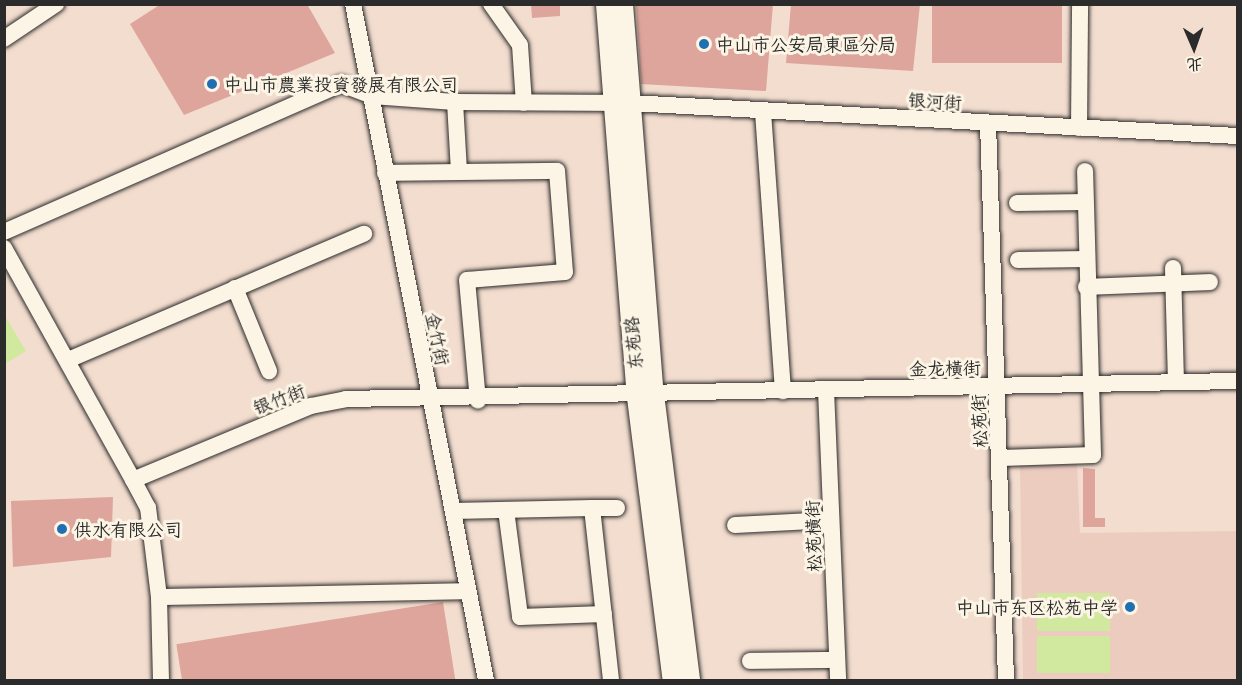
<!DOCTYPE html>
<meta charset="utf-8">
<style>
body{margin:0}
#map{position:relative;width:1242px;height:685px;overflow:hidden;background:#f3ddcf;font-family:"Playpen Sans","LXGW WenKai TC",sans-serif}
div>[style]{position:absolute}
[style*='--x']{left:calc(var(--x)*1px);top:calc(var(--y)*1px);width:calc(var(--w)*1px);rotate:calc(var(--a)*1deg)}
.built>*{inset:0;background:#edccc0}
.green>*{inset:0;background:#d1e99e;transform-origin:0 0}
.building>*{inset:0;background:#dea59c;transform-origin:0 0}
.roads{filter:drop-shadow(0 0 2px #2b2b2b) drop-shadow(0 0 2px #2b2b2b)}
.minor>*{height:16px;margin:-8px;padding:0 8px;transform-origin:8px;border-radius:8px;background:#fcf5e5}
.tertiary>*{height:21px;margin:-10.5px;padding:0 10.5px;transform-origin:10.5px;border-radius:10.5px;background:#fcf5e5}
.dots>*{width:16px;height:16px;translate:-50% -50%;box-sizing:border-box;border:3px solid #fcf5e5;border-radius:50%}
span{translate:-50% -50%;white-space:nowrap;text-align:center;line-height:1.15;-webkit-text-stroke:6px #fcf5e5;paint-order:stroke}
.poi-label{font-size:18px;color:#2b2b2b}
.left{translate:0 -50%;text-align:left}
.right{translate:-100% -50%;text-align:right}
.street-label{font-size:18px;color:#2b2b2b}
.frame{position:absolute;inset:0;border:6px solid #2b2b2b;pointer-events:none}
.north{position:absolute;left:1164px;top:18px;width:60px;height:60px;-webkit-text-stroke:4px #fcf5e5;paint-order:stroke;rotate:178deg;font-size:16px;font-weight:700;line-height:24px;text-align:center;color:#2b2b2b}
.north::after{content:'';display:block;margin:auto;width:21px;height:27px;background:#2b2b2b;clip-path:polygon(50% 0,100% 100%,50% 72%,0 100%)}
</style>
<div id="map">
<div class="built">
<i style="clip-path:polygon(1077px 463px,1080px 533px,1237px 531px,1237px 680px,1023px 680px,1020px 464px)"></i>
</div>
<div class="green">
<i style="clip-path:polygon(4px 314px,26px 351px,5px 364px,4px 364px)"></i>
<i style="left:1110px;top:593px;width:38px;height:73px;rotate:90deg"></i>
<i style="left:1110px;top:636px;width:37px;height:73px;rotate:90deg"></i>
</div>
<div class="building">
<i style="clip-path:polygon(161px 4px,307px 4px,335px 53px,184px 115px,130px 24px)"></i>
<i style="clip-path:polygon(531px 4px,560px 4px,560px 16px,532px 18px)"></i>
<i style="clip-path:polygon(636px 4px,773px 4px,766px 91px,641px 84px)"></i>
<i style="clip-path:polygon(791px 4px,920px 4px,913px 71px,786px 63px)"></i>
<i style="left:932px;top:4px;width:130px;height:59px"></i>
<i style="clip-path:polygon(1083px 468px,1095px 469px,1095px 518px,1105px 518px,1105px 527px,1083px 527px)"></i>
<i style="clip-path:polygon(113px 497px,111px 557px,13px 567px,11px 501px)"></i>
<i style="left:443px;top:602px;width:79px;height:270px;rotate:81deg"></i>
</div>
<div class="roads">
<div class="minor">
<i style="--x:353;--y:4;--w:689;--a:78.87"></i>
<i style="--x:491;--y:4;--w:50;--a:54.7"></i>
<i style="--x:520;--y:45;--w:58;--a:86.1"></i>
<i style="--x:4;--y:39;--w:63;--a:-33.9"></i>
<i style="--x:455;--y:102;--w:69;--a:86.7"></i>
<i style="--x:763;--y:112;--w:280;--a:85.9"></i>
<i style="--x:988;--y:123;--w:557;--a:88.15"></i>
<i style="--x:1079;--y:128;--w:124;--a:-89.5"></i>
<i style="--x:385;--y:173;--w:172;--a:-0.7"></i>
<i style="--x:557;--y:171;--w:101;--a:85.5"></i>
<i style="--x:565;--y:272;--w:98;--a:175.3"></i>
<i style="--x:467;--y:280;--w:121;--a:84.8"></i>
<i style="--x:1017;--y:203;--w:68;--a:-0.8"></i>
<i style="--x:4;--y:232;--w:368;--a:-23.7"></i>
<i style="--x:341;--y:84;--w:33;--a:21"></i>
<i style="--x:372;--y:96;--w:83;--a:4.1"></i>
<i style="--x:455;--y:102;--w:175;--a:0.3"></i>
<i style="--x:630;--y:103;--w:609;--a:3.11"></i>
<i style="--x:4;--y:248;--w:265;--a:60.9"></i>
<i style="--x:1018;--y:260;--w:68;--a:-0.8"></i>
<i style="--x:1173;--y:268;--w:114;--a:88.5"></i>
<i style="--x:1086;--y:287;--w:124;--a:-2.3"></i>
<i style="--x:235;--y:288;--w:90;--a:67.7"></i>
<i style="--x:68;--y:360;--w:322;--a:-23.1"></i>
<i style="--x:826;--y:390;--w:290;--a:87.6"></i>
<i style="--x:1001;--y:458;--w:92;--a:-1.9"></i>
<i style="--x:1093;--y:455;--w:284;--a:-91.6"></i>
<i style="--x:506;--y:510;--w:108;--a:82.5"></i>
<i style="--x:520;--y:617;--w:84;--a:-2"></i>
<i style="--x:453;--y:511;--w:139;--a:-1.2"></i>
<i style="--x:735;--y:525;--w:96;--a:-3"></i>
<i style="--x:159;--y:597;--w:309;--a:-1.1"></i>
<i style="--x:750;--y:661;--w:87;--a:-0.7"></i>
<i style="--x:161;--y:680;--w:83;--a:-91.4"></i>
<i style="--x:159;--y:597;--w:90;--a:-97"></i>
<i style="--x:148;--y:508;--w:32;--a:-118"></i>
<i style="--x:133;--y:480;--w:193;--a:-22.6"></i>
<i style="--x:311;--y:406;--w:36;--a:-11"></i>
<i style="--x:346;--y:399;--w:892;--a:-1.16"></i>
<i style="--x:611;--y:680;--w:173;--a:-96.3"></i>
<i style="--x:592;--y:508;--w:25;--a:0"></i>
</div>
<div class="tertiary">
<i style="--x:606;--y:4;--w:394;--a:85.5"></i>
<i style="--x:637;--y:397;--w:285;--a:82.8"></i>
<i style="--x:622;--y:4;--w:391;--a:85.5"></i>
<i style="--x:653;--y:394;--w:288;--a:82.8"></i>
</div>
</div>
<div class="dots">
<i style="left:704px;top:44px;background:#1f6fb2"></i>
<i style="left:212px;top:84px;background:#1f6fb2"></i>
<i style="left:62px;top:529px;background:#1f6fb2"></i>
<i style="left:1130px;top:607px;background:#1f6fb2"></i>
</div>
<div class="poi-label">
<span class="left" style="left:716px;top:44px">中山市公安局東區分局</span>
<span class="left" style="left:224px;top:84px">中山市農業投資發展有限公司</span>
<span class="left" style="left:74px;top:529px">供水有限公司</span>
<span class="right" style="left:1118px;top:607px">中山市东区松苑中学</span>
</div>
<div class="street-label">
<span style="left:935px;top:101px;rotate:3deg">银河街</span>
<span style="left:438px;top:339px;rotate:78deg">金竹街</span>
<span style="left:633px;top:343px;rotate:-95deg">东苑路</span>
<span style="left:945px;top:368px;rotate:-1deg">金龙横街</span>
<span style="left:279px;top:399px;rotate:-21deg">银竹街</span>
<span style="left:979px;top:421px;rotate:-93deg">松苑街</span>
<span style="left:813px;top:536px;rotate:-92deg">松苑横街</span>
</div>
<div class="frame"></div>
<div class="north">北</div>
</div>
